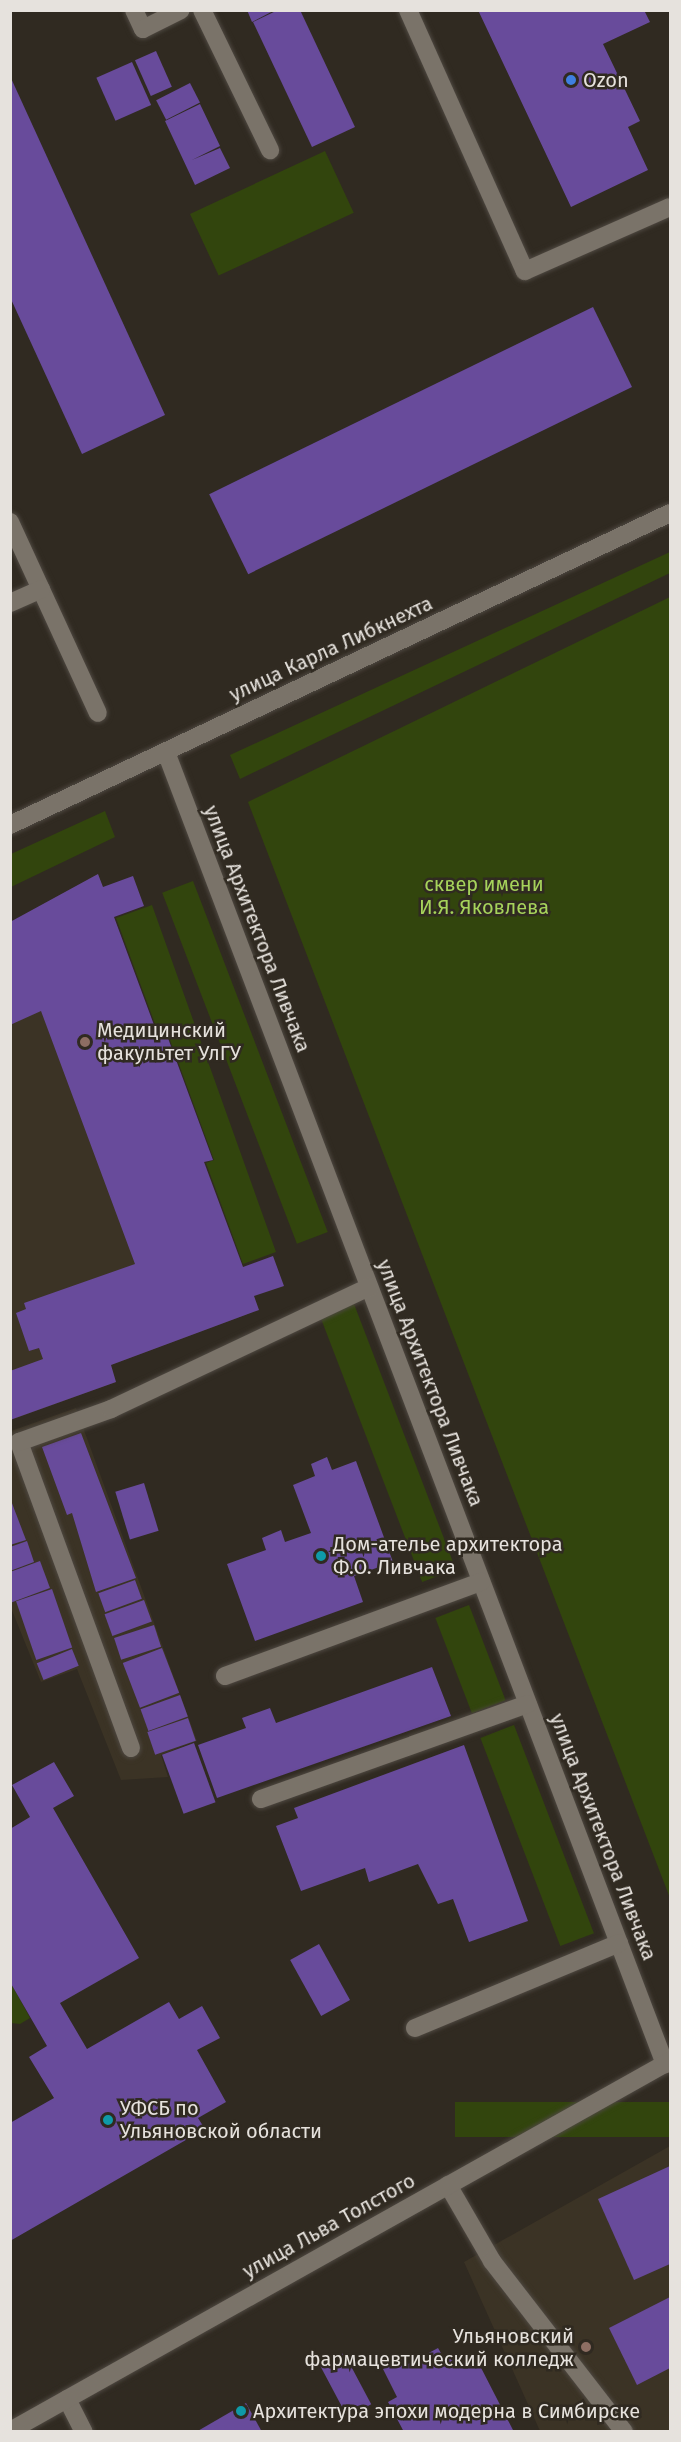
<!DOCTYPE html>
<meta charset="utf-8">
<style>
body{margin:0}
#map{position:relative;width:681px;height:2442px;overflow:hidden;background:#302a21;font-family:"Fira Sans",sans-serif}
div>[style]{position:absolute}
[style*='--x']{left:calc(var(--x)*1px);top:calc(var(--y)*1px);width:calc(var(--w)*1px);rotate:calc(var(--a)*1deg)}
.built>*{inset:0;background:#3b3325}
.green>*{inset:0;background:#32450d;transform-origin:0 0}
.building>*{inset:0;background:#684b9b;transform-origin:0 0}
.roads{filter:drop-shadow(0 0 2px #4e4841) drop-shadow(0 0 2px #4e4841)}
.minor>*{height:18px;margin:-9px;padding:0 9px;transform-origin:9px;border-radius:9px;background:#7a7369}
.dots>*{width:16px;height:16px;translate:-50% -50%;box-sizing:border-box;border:3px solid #302a21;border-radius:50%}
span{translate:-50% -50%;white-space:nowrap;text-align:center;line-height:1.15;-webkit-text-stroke:5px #302a21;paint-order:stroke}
.poi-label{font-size:20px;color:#e6e2dd}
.left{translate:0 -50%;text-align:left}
.right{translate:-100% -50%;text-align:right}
.street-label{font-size:20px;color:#e6e2dd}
.park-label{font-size:20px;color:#a6d35b}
.frame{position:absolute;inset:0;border:12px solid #e6e2dd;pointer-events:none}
</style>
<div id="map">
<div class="built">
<i style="clip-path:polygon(98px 874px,259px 1310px,111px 1365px,116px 1382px,11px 1420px,11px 922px)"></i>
<i style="clip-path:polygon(76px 1408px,197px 1741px,161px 1755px,168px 1777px,121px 1780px,77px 1669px,41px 1682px,11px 1608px,11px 1431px)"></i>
<i style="clip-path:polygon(670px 2146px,670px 2431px,540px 2431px,464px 2262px)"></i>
</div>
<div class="green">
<i style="left:325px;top:151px;width:68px;height:149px;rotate:65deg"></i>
<i style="clip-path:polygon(670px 552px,670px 573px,240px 779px,230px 755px)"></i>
<i style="clip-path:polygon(670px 597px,670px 1898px,248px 802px)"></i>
<i style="clip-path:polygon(105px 811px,115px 837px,11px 887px,11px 854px)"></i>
<i style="left:193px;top:881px;width:376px;height:33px;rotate:69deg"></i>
<i style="clip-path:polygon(152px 905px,276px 1252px,243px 1264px,206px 1163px,214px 1160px,166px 1029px,158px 1032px,116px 918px)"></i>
<i style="left:354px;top:1304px;width:284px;height:36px;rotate:69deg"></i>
<i style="left:469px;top:1605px;width:102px;height:36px;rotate:69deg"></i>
<i style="left:514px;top:1725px;width:223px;height:36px;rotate:69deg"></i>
<i style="clip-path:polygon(11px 1983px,30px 2018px,20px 2024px,11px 2023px)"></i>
<i style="left:670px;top:2102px;width:35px;height:215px;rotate:90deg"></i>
</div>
<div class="building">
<i style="clip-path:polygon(247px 10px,275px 10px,252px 22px)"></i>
<i style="clip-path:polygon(278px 10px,300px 10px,355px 127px,312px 147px,253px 22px)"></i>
<i style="clip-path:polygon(478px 10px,644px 10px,650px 22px,603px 44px,640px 121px,628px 127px,648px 170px,571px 207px)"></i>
<i style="left:156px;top:51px;width:39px;height:23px;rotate:66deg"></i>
<i style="left:132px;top:62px;width:47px;height:39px;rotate:66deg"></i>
<i style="clip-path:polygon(10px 76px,165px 415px,82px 454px,10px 297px)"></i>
<i style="left:190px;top:83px;width:22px;height:38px;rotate:63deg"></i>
<i style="clip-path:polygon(200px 104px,220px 146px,192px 160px,220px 148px,230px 168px,195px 185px,165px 121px)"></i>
<i style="left:593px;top:307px;width:89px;height:427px;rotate:64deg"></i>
<i style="clip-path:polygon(98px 874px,103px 887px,133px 876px,144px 906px,114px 917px,157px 1033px,165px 1030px,213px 1160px,204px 1162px,243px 1267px,273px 1256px,284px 1286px,254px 1296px,259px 1310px,111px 1365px,116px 1382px,10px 1420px,10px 1371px,43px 1359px,39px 1348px,29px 1351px,16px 1313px,26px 1309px,24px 1303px,135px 1264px,41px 1011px,10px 1025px,10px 922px)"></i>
<i style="clip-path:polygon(81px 1433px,136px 1578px,96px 1592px,72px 1513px,67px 1515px,42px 1447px)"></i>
<i style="clip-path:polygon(327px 1457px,332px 1470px,356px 1461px,393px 1562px,354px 1576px,363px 1602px,255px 1641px,227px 1564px,266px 1550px,262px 1538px,281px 1530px,285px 1542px,311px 1533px,293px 1485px,315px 1476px,311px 1464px)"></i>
<i style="left:144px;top:1483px;width:50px;height:30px;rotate:73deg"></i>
<i style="clip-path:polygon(10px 1498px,26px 1540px,10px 1545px)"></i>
<i style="clip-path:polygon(27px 1541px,34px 1562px,10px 1571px,10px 1547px)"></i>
<i style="clip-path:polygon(40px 1561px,50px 1588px,10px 1603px,10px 1572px)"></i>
<i style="left:135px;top:1580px;width:20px;height:39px;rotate:70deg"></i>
<i style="left:52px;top:1589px;width:62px;height:38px;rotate:71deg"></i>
<i style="left:144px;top:1600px;width:23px;height:42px;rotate:70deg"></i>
<i style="left:154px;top:1625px;width:23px;height:42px;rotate:72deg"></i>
<i style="left:162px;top:1648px;width:48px;height:42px;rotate:69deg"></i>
<i style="left:72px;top:1649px;width:18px;height:38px;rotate:68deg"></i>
<i style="clip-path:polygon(432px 1667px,451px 1716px,217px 1798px,198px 1745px,246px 1728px,242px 1718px,270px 1708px,276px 1723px)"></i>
<i style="left:180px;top:1695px;width:23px;height:42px;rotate:70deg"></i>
<i style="left:188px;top:1718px;width:24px;height:43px;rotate:71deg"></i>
<i style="left:194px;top:1743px;width:63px;height:34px;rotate:70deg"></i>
<i style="clip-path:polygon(464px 1745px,528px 1921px,469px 1942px,453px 1899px,438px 1904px,418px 1864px,369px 1882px,365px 1868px,301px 1891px,276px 1826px,298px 1818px,294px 1808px)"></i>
<i style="clip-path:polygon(54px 1762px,74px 1796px,53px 1808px,139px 1958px,60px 2003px,87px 2049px,169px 2002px,179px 2019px,202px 2006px,220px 2038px,197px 2050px,226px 2102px,198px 2118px,205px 2129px,10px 2241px,10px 2123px,54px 2098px,29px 2057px,47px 2046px,10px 1982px,10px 1829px,30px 1817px,12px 1785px)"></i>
<i style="left:319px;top:1944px;width:64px;height:33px;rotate:61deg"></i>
<i style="clip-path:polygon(670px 2166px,670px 2264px,634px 2280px,598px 2199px)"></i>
<i style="clip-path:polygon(670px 2297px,670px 2368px,637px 2385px,609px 2328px)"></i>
<i style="clip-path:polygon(438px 2348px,445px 2360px,455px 2354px,460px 2363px,475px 2356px,514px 2432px,404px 2432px,388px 2402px,397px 2397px,383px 2369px,403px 2358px,406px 2365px)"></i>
<i style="left:344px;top:2353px;width:58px;height:27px;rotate:62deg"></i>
<i style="clip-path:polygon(246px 2403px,262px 2432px,196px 2432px)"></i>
</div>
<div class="roads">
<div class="minor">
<i style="--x:134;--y:10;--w:21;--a:65"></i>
<i style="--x:143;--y:29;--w:42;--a:-26.6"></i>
<i style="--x:202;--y:10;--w:156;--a:64.1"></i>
<i style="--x:408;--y:10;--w:286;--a:65.9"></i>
<i style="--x:525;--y:271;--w:158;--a:-23.8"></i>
<i style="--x:10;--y:522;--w:210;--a:65.3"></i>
<i style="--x:10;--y:603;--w:34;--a:-24"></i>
<i style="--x:166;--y:752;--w:1404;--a:69.18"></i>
<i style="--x:10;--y:825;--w:730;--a:-25.3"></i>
<i style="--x:225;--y:1676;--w:273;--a:-20.2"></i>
<i style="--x:131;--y:1748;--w:326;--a:-110.1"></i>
<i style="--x:19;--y:1442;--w:98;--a:-19.7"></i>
<i style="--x:111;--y:1409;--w:285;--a:-25.3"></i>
<i style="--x:261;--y:1799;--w:283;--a:-19.6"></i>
<i style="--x:415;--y:2028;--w:221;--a:-22.6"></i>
<i style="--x:448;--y:2185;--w:88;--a:59.9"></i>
<i style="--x:492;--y:2261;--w:216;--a:52.3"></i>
<i style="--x:67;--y:2399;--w:37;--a:63"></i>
<i style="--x:10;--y:2431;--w:757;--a:-29.28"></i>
</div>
</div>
<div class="dots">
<i style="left:571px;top:80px;background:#3f7fe0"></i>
<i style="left:85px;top:1042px;background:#8d6e63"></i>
<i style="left:321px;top:1556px;background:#0f9aa8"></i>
<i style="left:108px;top:2120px;background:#0f9aa8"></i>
<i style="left:586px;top:2347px;background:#8d6e63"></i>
<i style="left:241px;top:2411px;background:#0f9aa8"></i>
</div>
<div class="poi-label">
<span class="left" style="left:583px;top:80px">Ozon</span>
<span class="left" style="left:97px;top:1042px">Медицинский<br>факультет УлГУ</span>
<span class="left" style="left:333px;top:1556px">Дом-ателье архитектора<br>Ф.О. Ливчака</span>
<span class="left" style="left:120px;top:2120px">УФСБ по<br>Ульяновской области</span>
<span class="right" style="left:574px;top:2348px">Ульяновский<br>фaрмацевтический колледж</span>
<span class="left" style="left:253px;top:2411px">Архитектура эпохи модерна в Симбирске</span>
</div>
<div class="street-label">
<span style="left:331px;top:649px;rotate:-25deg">улица Карла Либкнехта</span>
<span style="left:257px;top:929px;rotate:69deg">улица Архитектора Ливчака</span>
<span style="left:430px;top:1383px;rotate:69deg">улица Архитектора Ливчака</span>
<span style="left:603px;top:1837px;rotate:69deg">улица Архитектора Ливчака</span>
<span style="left:329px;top:2226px;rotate:-29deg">улица Льва Толстого</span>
</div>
<div class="park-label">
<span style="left:484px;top:896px">сквер имени<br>И.Я. Яковлева</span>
</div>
<div class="frame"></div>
</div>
